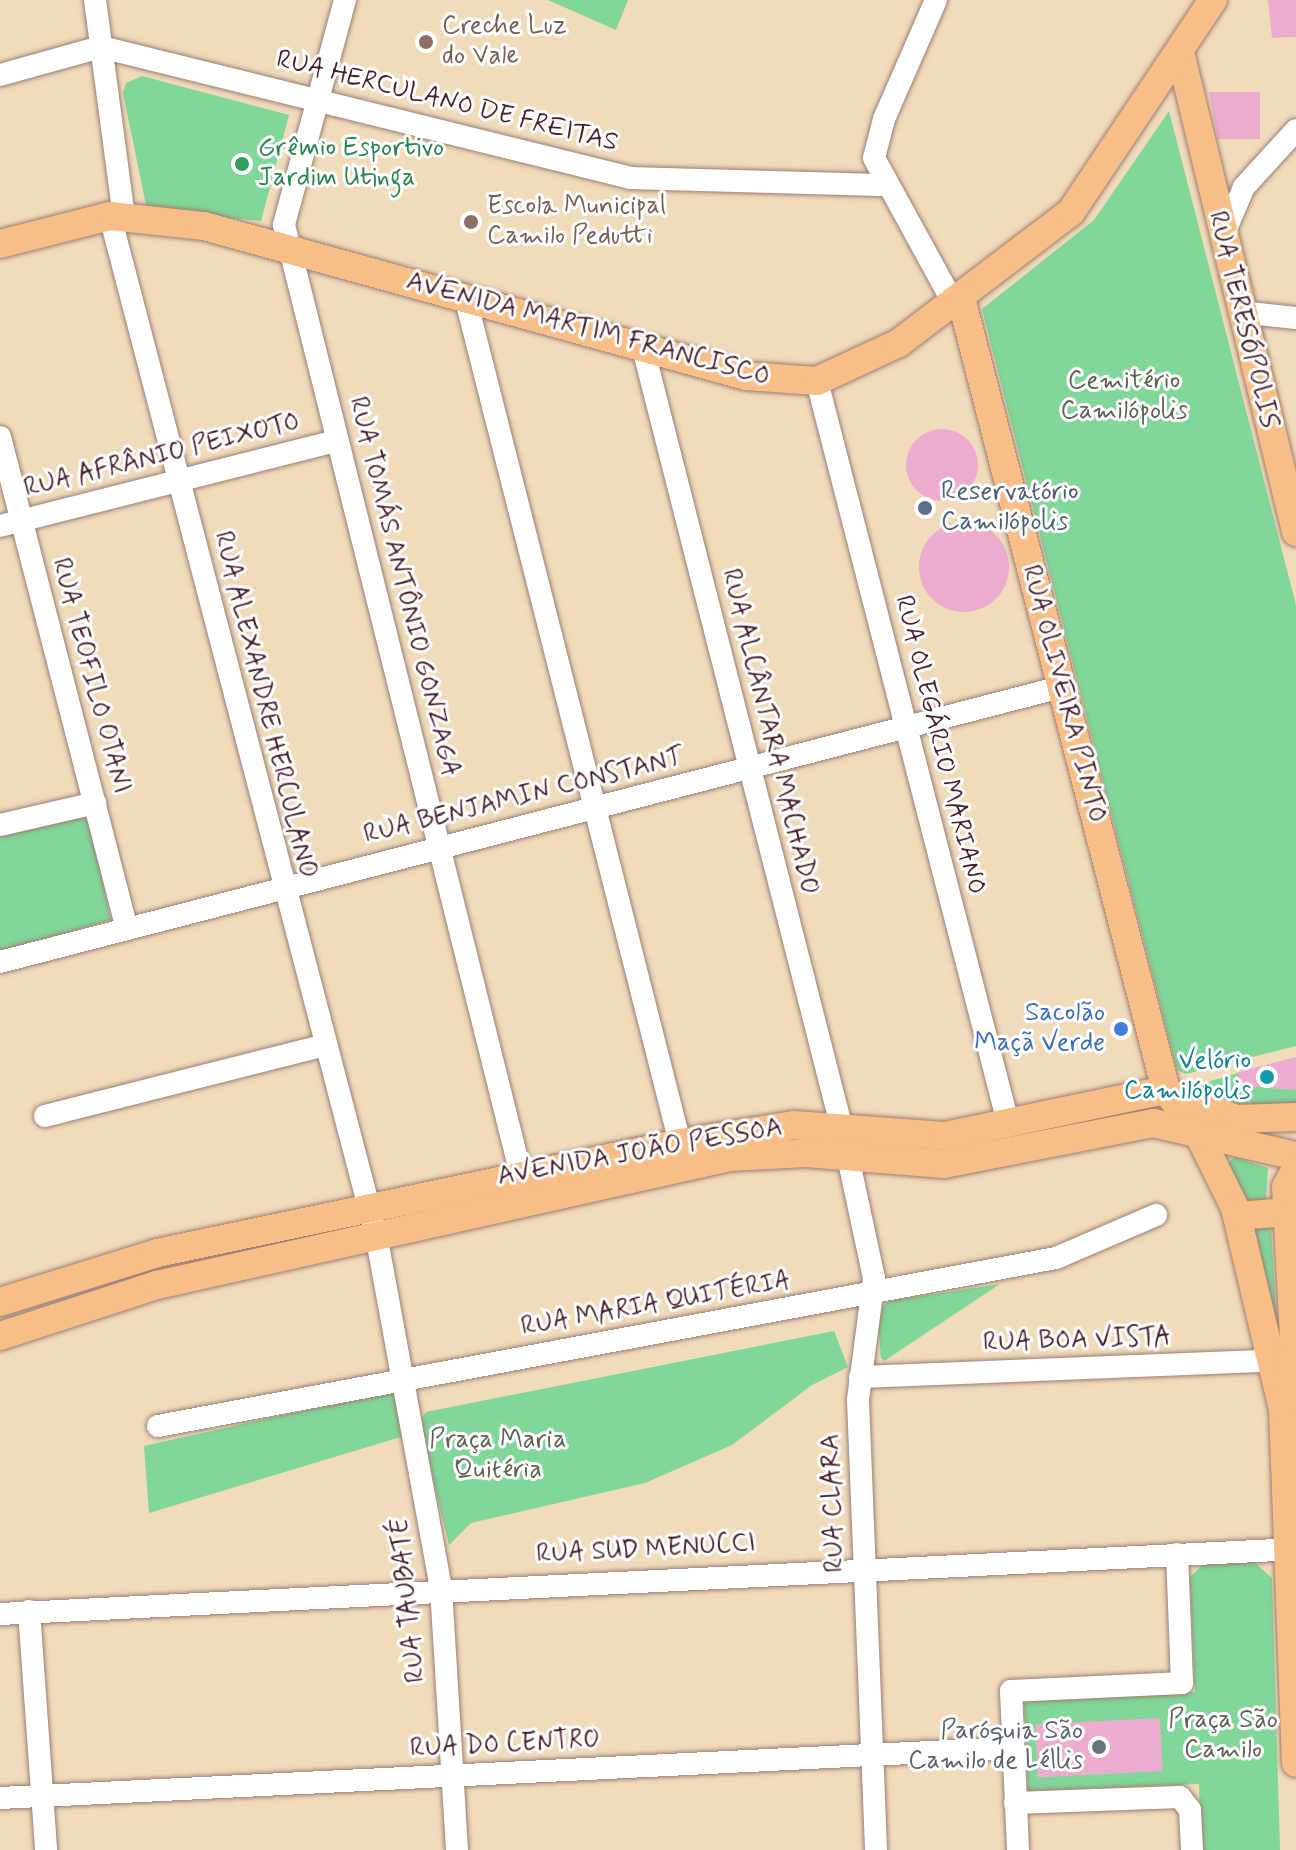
<!DOCTYPE html>
<meta charset="utf-8">
<style>
body{margin:0}
#map{position:relative;width:1296px;height:1850px;overflow:hidden;background:#f0dbbb;font-family:Mynerve,sans-serif}
div>[style]{position:absolute}
[style*='--x']{left:calc(var(--x)*1px);top:calc(var(--y)*1px);width:calc(var(--w)*1px);rotate:calc(var(--a)*1deg)}
.green>*{inset:0;background:#81d699}
.building>*{inset:0;background:#ebaccf;transform-origin:0 0}
.round{border-radius:50%}
.roads{filter:drop-shadow(0 0 2px #9d7d73) drop-shadow(0 0 2px #9d7d73)}
.minor>*{height:22px;margin:-11px;padding:0 11px;transform-origin:11px;border-radius:11px;background:#fff}
.major>*{height:28px;margin:-14px;padding:0 14px;transform-origin:14px;border-radius:14px;background:#f7be87}
.dots>*{width:22px;height:22px;translate:-50% -50%;box-sizing:border-box;border:4px solid #fff;border-radius:50%}
span{translate:-50% -50%;white-space:nowrap;text-align:center;line-height:1.15;-webkit-text-stroke:6px #fff;paint-order:stroke}
.education-label{font-size:26px;color:#785e54}
.left{translate:0 -50%;text-align:left}
.street-label{font-size:26px;color:#4a1f2b}
.leisure-label{font-size:26px;color:#27864d}
.park-label{font-size:26px;color:#5d5f52}
.service-label{font-size:26px;color:#4e5e75}
.shop-label{font-size:26px;color:#366cbe}
.right{translate:-100% -50%;text-align:right}
.culture-label{font-size:26px;color:#0d838f}
.worship-label{font-size:26px;color:#5b616d}
</style>
<div id="map">
<div class="green">
<i style="clip-path:polygon(548px 0,628px 0,616px 30px)"></i>
<i style="clip-path:polygon(142px 76px,289px 115px,261px 221px,147px 210px,123px 93px,126px 83px)"></i>
<i style="clip-path:polygon(1169px 111px,1296px 605px,1296px 1046px,1186px 1074px,1177px 1070px,982px 309px,1094px 220px)"></i>
<i style="clip-path:polygon(78px 816px,90px 821px,111px 920px,0 952px,0 837px)"></i>
<i style="clip-path:polygon(1296px 1057px,1296px 1106px,1247px 1110px,1189px 1087px)"></i>
<i style="clip-path:polygon(1235px 1157px,1268px 1168px,1266px 1200px,1247px 1202px,1227px 1163px)"></i>
<i style="clip-path:polygon(1253px 1227px,1271px 1228px,1278px 1343px)"></i>
<i style="clip-path:polygon(1000px 1284px,884px 1361px,881px 1358px,877px 1312px,889px 1301px)"></i>
<i style="clip-path:polygon(834px 1331px,848px 1367px,812px 1385px,732px 1445px,645px 1483px,471px 1523px,449px 1545px,419px 1422px,426px 1412px)"></i>
<i style="clip-path:polygon(396px 1390px,404px 1436px,149px 1513px,144px 1446px)"></i>
<i style="clip-path:polygon(1253px 1561px,1272px 1578px,1280px 1850px,1201px 1850px,1199px 1784px,1028px 1791px,1024px 1700px,1195px 1692px,1190px 1577px,1206px 1562px)"></i>
</div>
<div class="building">
<i style="clip-path:polygon(1268px 0,1296px 0,1296px 37px,1272px 38px)"></i>
<i style="clip-path:polygon(1209px 92px,1260px 92px,1260px 139px,1218px 139px)"></i>
<i class="round" style="left:906px;top:429px;width:72px;height:72px"></i>
<i class="round" style="left:919px;top:522px;width:90px;height:90px"></i>
<i style="clip-path:polygon(1296px 1057px,1296px 1090px,1239px 1086px,1238px 1072px)"></i>
<i style="left:1160px;top:1718px;width:53px;height:125px;rotate:87deg"></i>
</div>
<div class="roads">
<div class="minor">
<i style="--x:95;--y:0;--w:218;--a:82.4"></i>
<i style="--x:345;--y:0;--w:233;--a:105.2"></i>
<i style="--x:284;--y:225;--w:979;--a:75.99"></i>
<i style="--x:936;--y:0;--w:130;--a:113.6"></i>
<i style="--x:884;--y:119;--w:40;--a:104.4"></i>
<i style="--x:874;--y:158;--w:166;--a:61.3"></i>
<i style="--x:0;--y:75;--w:105;--a:-15.5"></i>
<i style="--x:101;--y:47;--w:546;--a:13.88"></i>
<i style="--x:631;--y:178;--w:256;--a:1.6"></i>
<i style="--x:110;--y:216;--w:1052;--a:75.36"></i>
<i style="--x:376;--y:1234;--w:360;--a:79.6"></i>
<i style="--x:441;--y:1588;--w:262;--a:86.5"></i>
<i style="--x:1223;--y:236;--w:53;--a:-66.8"></i>
<i style="--x:1244;--y:187;--w:77;--a:-47.6"></i>
<i style="--x:466;--y:300;--w:870;--a:75.76"></i>
<i style="--x:1240;--y:312;--w:56;--a:6.1"></i>
<i style="--x:643;--y:348;--w:806;--a:75.71"></i>
<i style="--x:817;--y:381;--w:766;--a:75.56"></i>
<i style="--x:0;--y:437;--w:508;--a:75.53"></i>
<i style="--x:0;--y:526;--w:348;--a:-14.2"></i>
<i style="--x:0;--y:825;--w:98;--a:-13"></i>
<i style="--x:0;--y:962;--w:1096;--a:-14.53"></i>
<i style="--x:45;--y:1116;--w:286;--a:-14.2"></i>
<i style="--x:848;--y:1157;--w:124;--a:77.9"></i>
<i style="--x:874;--y:1278;--w:123;--a:97.5"></i>
<i style="--x:858;--y:1400;--w:450;--a:87.7"></i>
<i style="--x:860;--y:1377;--w:427;--a:-2.3"></i>
<i style="--x:158;--y:1426;--w:914;--a:-10.6"></i>
<i style="--x:1056;--y:1258;--w:109;--a:-23.3"></i>
<i style="--x:29;--y:1611;--w:240;--a:85.9"></i>
<i style="--x:0;--y:1614;--w:1298;--a:-2.87"></i>
<i style="--x:0;--y:1798;--w:1013;--a:-2.83"></i>
<i style="--x:1015;--y:1803;--w:165;--a:-2.1"></i>
<i style="--x:1180;--y:1797;--w:16;--a:52"></i>
<i style="--x:1190;--y:1810;--w:40;--a:87.1"></i>
<i style="--x:1018;--y:1850;--w:159;--a:-92.5"></i>
<i style="--x:1011;--y:1691;--w:171;--a:-2.7"></i>
<i style="--x:1182;--y:1683;--w:129;--a:-92.2"></i>
</div>
<div class="major">
<i style="--x:1180;--y:52;--w:494;--a:76.4"></i>
<i style="--x:0;--y:244;--w:114;--a:-14.3"></i>
<i style="--x:110;--y:216;--w:95;--a:6.1"></i>
<i style="--x:204;--y:226;--w:562;--a:15.47"></i>
<i style="--x:746;--y:376;--w:71;--a:4"></i>
<i style="--x:817;--y:381;--w:90;--a:-24.9"></i>
<i style="--x:899;--y:343;--w:216;--a:-37.3"></i>
<i style="--x:1071;--y:212;--w:255;--a:-56.2"></i>
<i style="--x:961;--y:298;--w:818;--a:75.49"></i>
<i style="--x:1166;--y:1090;--w:51;--a:52.9"></i>
<i style="--x:1197;--y:1131;--w:86;--a:63.7"></i>
<i style="--x:1235;--y:1208;--w:207;--a:76.6"></i>
<i style="--x:1283;--y:1409;--w:354;--a:87.9"></i>
<i style="--x:1173;--y:1095;--w:67;--a:20.9"></i>
<i style="--x:1236;--y:1119;--w:60;--a:-1.9"></i>
<i style="--x:1237;--y:1216;--w:51;--a:-4.5"></i>
<i style="--x:0;--y:1302;--w:164;--a:-17.3"></i>
<i style="--x:157;--y:1253;--w:534;--a:-11.88"></i>
<i style="--x:680;--y:1143;--w:115;--a:-9"></i>
<i style="--x:794;--y:1125;--w:151;--a:4.2"></i>
<i style="--x:945;--y:1136;--w:226;--a:-11.8"></i>
<i style="--x:0;--y:1336;--w:165;--a:-18"></i>
<i style="--x:157;--y:1285;--w:587;--a:-12.59"></i>
<i style="--x:730;--y:1157;--w:76;--a:-3"></i>
<i style="--x:806;--y:1153;--w:138;--a:4.6"></i>
<i style="--x:944;--y:1164;--w:213;--a:-11.1"></i>
<i style="--x:1153;--y:1123;--w:147;--a:13"></i>
<i style="--x:1284;--y:1404;--w:66;--a:-81.3"></i>
<i style="--x:1294;--y:1339;--w:152;--a:-93"></i>
<i style="--x:1286;--y:1187;--w:21;--a:-61"></i>
</div>
</div>
<div class="dots">
<i style="left:426px;top:42px;background:#8d6e63"></i>
<i style="left:242px;top:164px;background:#2e9e5b"></i>
<i style="left:471px;top:222px;background:#8d6e63"></i>
<i style="left:925px;top:508px;background:#5c6f8a"></i>
<i style="left:1121px;top:1029px;background:#3f7fe0"></i>
<i style="left:1267px;top:1077px;background:#0f9aa8"></i>
<i style="left:1099px;top:1747px;background:#6b7280"></i>
</div>
<div class="education-label">
<span class="left" style="left:442px;top:42px">Creche Luz<br>do Vale</span>
<span class="left" style="left:487px;top:222px">Escola Municipal<br>Camilo Pedutti</span>
</div>
<div class="street-label">
<span style="left:447px;top:102px;rotate:14deg">RUA HERCULANO DE FREITAS</span>
<span style="left:1242px;top:320px;rotate:76deg">RUA TERESÓPOLIS</span>
<span style="left:588px;top:330px;rotate:15deg">AVENIDA MARTIM FRANCISCO</span>
<span style="left:162px;top:456px;rotate:-14deg">RUA AFRÂNIO PEIXOTO</span>
<span style="left:403px;top:587px;rotate:76deg">RUA TOMÁS ANTÔNIO GONZAGA</span>
<span style="left:90px;top:676px;rotate:75deg">RUA TEOFILO OTANI</span>
<span style="left:1063px;top:694px;rotate:75deg">RUA OLIVEIRA PINTO</span>
<span style="left:264px;top:705px;rotate:76deg">RUA ALEXANDRE HERCULANO</span>
<span style="left:769px;top:732px;rotate:76deg">RUA ALCÂNTARA MACHADO</span>
<span style="left:939px;top:745px;rotate:76deg">RUA OLEGÁRIO MARIANO</span>
<span style="left:524px;top:797px;rotate:-14deg">RUA BENJAMIN CONSTANT</span>
<span style="left:640px;top:1153px;rotate:-10deg">AVENIDA JOÃO PESSOA</span>
<span style="left:656px;top:1305px;rotate:-10deg">RUA MARIA QUITÉRIA</span>
<span style="left:1077px;top:1341px;rotate:-2deg">RUA BOA VISTA</span>
<span style="left:834px;top:1503px;rotate:-92deg">RUA CLARA</span>
<span style="left:646px;top:1550px;rotate:-3deg">RUA SUD MENUCCI</span>
<span style="left:409px;top:1600px;rotate:-96deg">RUA TAUBATÉ</span>
<span style="left:505px;top:1745px;rotate:-3deg">RUA DO CENTRO</span>
</div>
<div class="leisure-label">
<span class="left" style="left:258px;top:164px">Grêmio Esportivo<br>Jardim Utinga</span>
</div>
<div class="park-label">
<span style="left:1124px;top:397px">Cemitério<br>Camilópolis</span>
<span style="left:498px;top:1456px">Praça Maria<br>Quitéria</span>
<span style="left:1223px;top:1736px">Praça São<br>Camilo</span>
</div>
<div class="service-label">
<span class="left" style="left:941px;top:508px">Reservatório<br>Camilópolis</span>
</div>
<div class="shop-label">
<span class="right" style="left:1105px;top:1029px">Sacolão<br>Maçã Verde</span>
</div>
<div class="culture-label">
<span class="right" style="left:1251px;top:1077px">Velório<br>Camilópolis</span>
</div>
<div class="worship-label">
<span class="right" style="left:1083px;top:1747px">Paróquia São<br>Camilo de Léllis</span>
</div>
</div>
